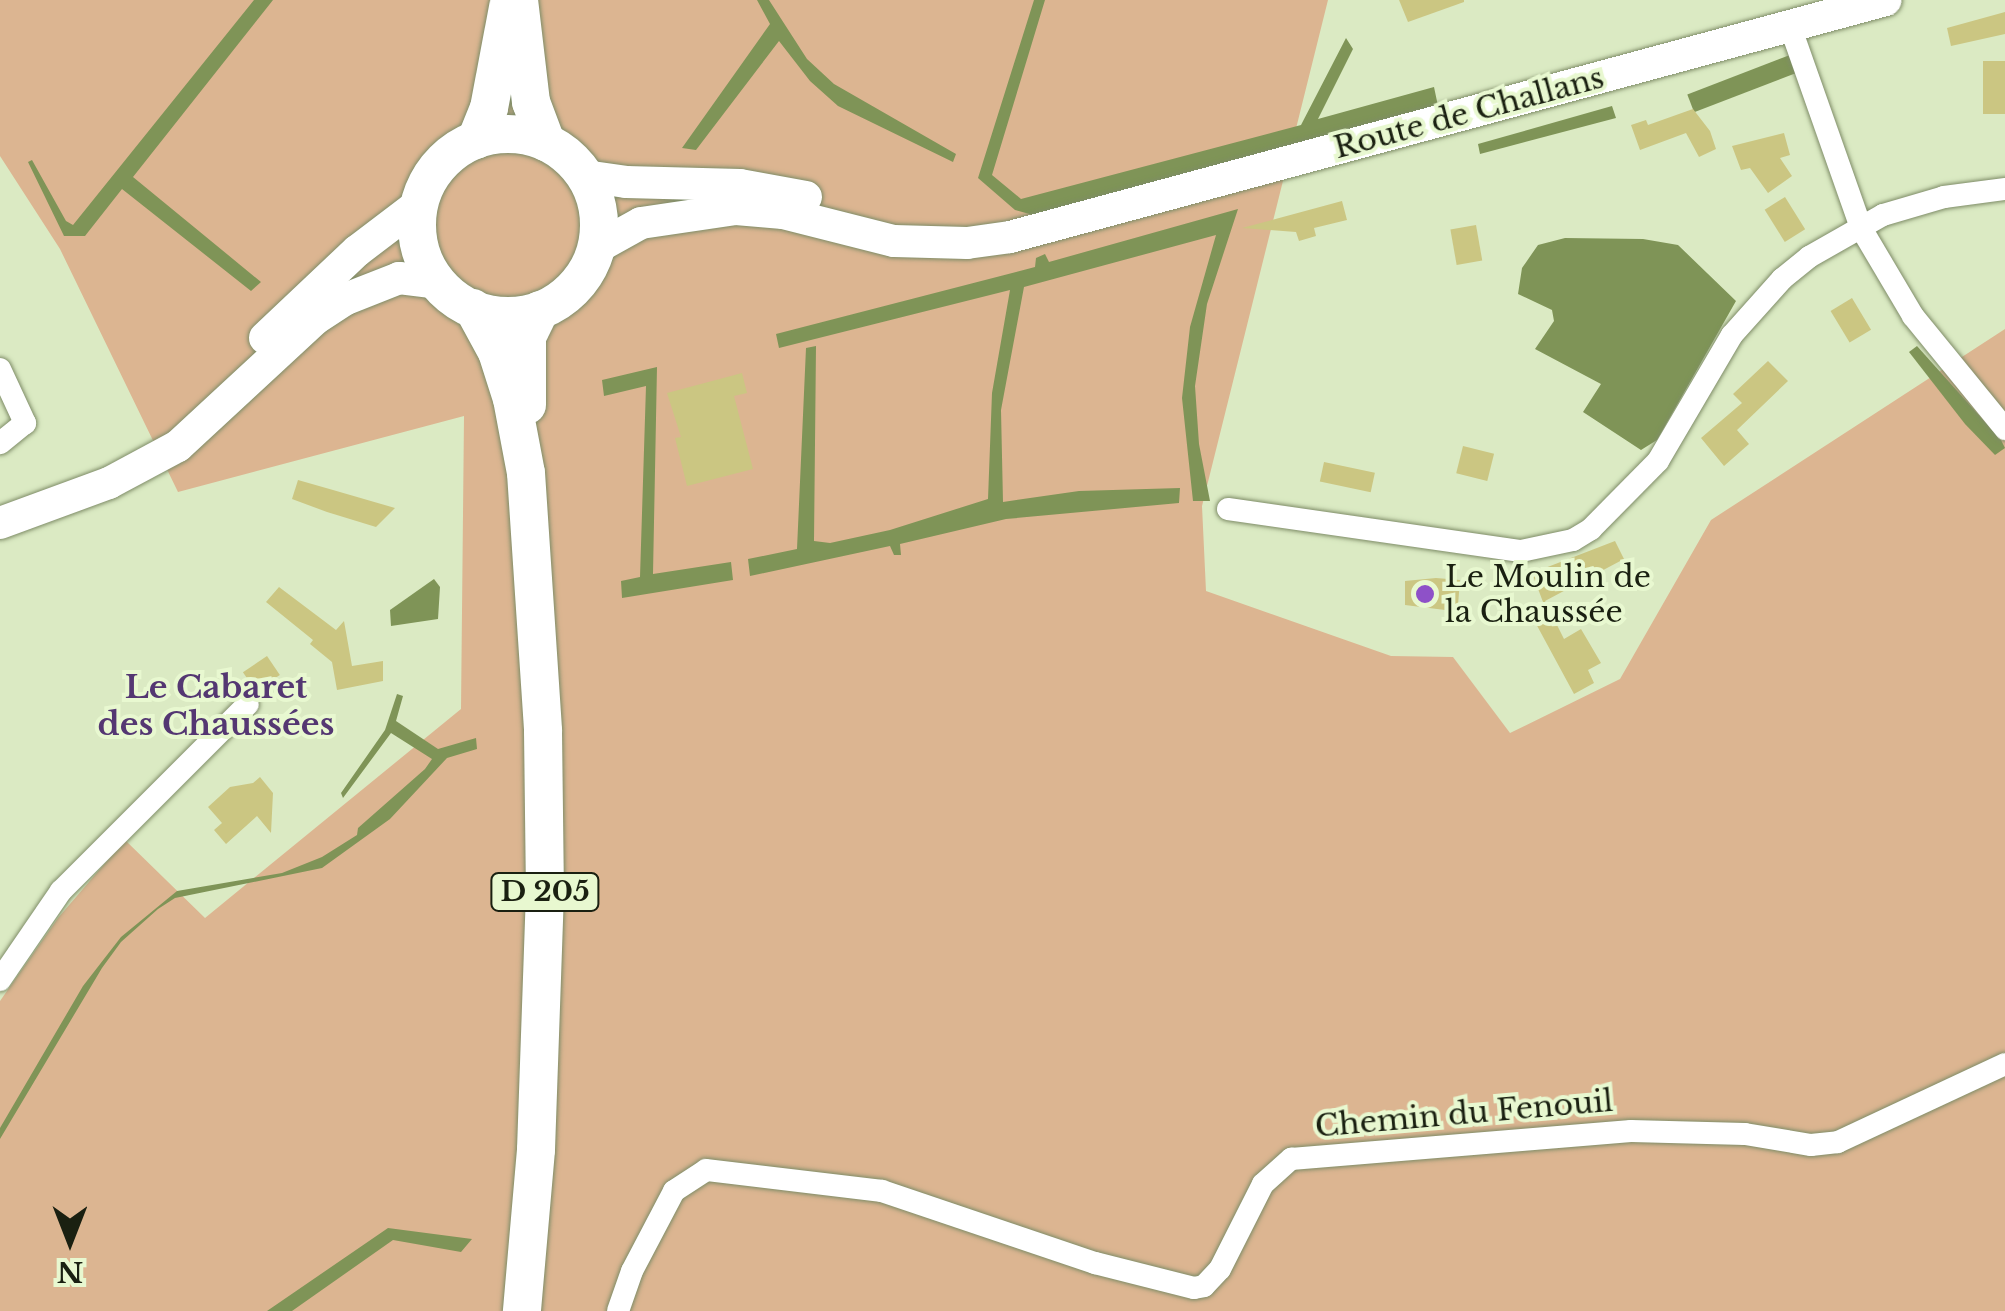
<!DOCTYPE html>
<meta charset="utf-8">
<style>
body{margin:0}
#map{position:relative;width:2005px;height:1311px;overflow:hidden;background:#dbeac3;font-family:"Libre Baskerville",serif}
div>[style]{position:absolute}
[style*='--x']{left:calc(var(--x)*1px);top:calc(var(--y)*1px);width:calc(var(--w)*1px);rotate:calc(var(--a)*1deg)}
.green>*{inset:0;background:#dcb591}
.water>*{inset:0;background:#7f9457;transform-origin:0 0}
.building>*{inset:0;background:#cbc682;transform-origin:0 0}
.roads{filter:drop-shadow(0 0 2px #7e8c67) drop-shadow(0 0 2px #7e8c67)}
.minor>*{height:22px;margin:-11px;padding:0 11px;transform-origin:11px;border-radius:11px;background:#fff}
.secondary>*{height:32px;margin:-16px;padding:0 16px;transform-origin:16px;border-radius:16px;background:#fff}
.primary>*{height:38px;margin:-19px;padding:0 19px;transform-origin:19px;border-radius:19px;background:#fff}
.primary>.ring{margin:-19px;padding:0;box-sizing:content-box;background:none;border:38px solid #fff;border-radius:50%}
.dots>*{width:28px;height:28px;translate:-50% -50%;box-sizing:border-box;border:5px solid #e8f8d0;border-radius:50%}
span{translate:-50% -50%;white-space:nowrap;text-align:center;line-height:1.15;-webkit-text-stroke:8px #e8f8d0;paint-order:stroke}
.shield-label span{padding:2px 8px;background:#e8f8d0;border:2px solid;border-radius:8px;-webkit-text-stroke-width:0}
.shield-label{font-size:28px;color:#1a2011;font-weight:700}
.street-label{font-size:30px;color:#1a2011}
.poi-label{font-size:30px;color:#1a2011}
.left{translate:0 -50%;text-align:left}
.neighbourhood-label{font-size:32px;color:#543772;font-weight:700}
.north{position:absolute;left:20px;top:1191px;width:100px;height:100px;-webkit-text-stroke:8px #e8f8d0;paint-order:stroke;rotate:180deg;font-size:28px;font-weight:700;line-height:40px;text-align:center;color:#1a2011}
.north::after{content:'';display:block;margin:auto;width:35px;height:45px;background:#1a2011;clip-path:polygon(50% 0,100% 100%,50% 72%,0 100%)}
</style>
<div id="map">
<div class="green">
<i style="clip-path:polygon(0 0,1328px 0,1202px 506px,1206px 591px,1391px 656px,1453px 657px,1510px 733px,1620px 679px,1711px 520px,2005px 329px,2005px 1311px,0 1311px,0 1001px,58px 918px,125px 840px,205px 918px,461px 709px,464px 416px,178px 492px,60px 249px,0 156px)"></i>
</div>
<div class="water">
<i style="clip-path:polygon(254px 0,273px 0,133px 177px,261px 282px,251px 291px,122px 189px,85px 236px,64px 236px,28px 162px,32px 160px,66px 221px,73px 225px)"></i>
<i style="clip-path:polygon(757px 0,769px 0,807px 59px,834px 84px,956px 154px,953px 162px,838px 106px,810px 81px,779px 41px,696px 150px,682px 148px,770px 24px)"></i>
<i style="clip-path:polygon(1034px 0,1045px 0,992px 175px,1021px 199px,1301px 125px,1346px 38px,1353px 49px,1318px 119px,1434px 87px,1438px 106px,1033px 215px,1015px 210px,978px 178px)"></i>
<i style="left:1790px;top:55px;width:19px;height:110px;rotate:69deg"></i>
<i style="clip-path:polygon(1612px 106px,1616px 118px,1480px 154px,1478px 144px)"></i>
<i style="clip-path:polygon(1238px 209px,1207px 304px,1195px 386px,1199px 444px,1210px 501px,1193px 501px,1182px 398px,1190px 327px,1216px 235px,1024px 287px,1001px 410px,1003px 502px,1079px 491px,1180px 488px,1179px 503px,1006px 519px,900px 544px,901px 555px,894px 555px,890px 546px,750px 576px,748px 559px,797px 549px,806px 348px,816px 346px,814px 541px,830px 543px,890px 530px,988px 499px,992px 393px,1010px 290px,779px 348px,776px 334px,1035px 267px,1036px 258px,1045px 254px,1049px 262px)"></i>
<i style="clip-path:polygon(1565px 238px,1643px 239px,1678px 245px,1736px 301px,1657px 440px,1641px 450px,1583px 412px,1601px 384px,1535px 349px,1554px 321px,1552px 310px,1518px 294px,1522px 268px,1538px 245px)"></i>
<i style="clip-path:polygon(1917px 346px,2001px 440px,2005px 448px,1995px 455px,1965px 424px,1909px 352px)"></i>
<i style="clip-path:polygon(657px 367px,653px 574px,731px 562px,733px 580px,622px 598px,621px 581px,640px 577px,646px 386px,604px 396px,602px 380px)"></i>
<i style="clip-path:polygon(434px 579px,440px 587px,438px 619px,391px 626px,390px 610px)"></i>
<i style="clip-path:polygon(397px 694px,403px 696px,396px 721px,438px 749px,476px 738px,477px 749px,447px 758px,390px 819px,322px 868px,175px 898px,158px 909px,121px 942px,102px 968px,0 1139px,0 1128px,83px 986px,121px 937px,177px 891px,282px 873px,322px 857px,357px 835px,358px 828px,425px 769px,432px 759px,391px 733px,343px 798px,341px 793px,385px 730px)"></i>
<i style="clip-path:polygon(388px 1228px,472px 1239px,461px 1252px,393px 1240px,292px 1311px,267px 1311px)"></i>
</div>
<div class="building">
<i style="clip-path:polygon(1399px 0,1464px 0,1464px 2px,1408px 22px)"></i>
<i style="clip-path:polygon(2005px 12px,2005px 34px,1951px 46px,1947px 28px)"></i>
<i style="left:1983px;top:61px;width:22px;height:53px"></i>
<i style="clip-path:polygon(1693px 109px,1710px 131px,1716px 149px,1699px 157px,1686px 133px,1640px 150px,1631px 125px,1646px 120px,1648px 125px)"></i>
<i style="clip-path:polygon(1784px 133px,1790px 155px,1780px 158px,1792px 176px,1768px 193px,1750px 168px,1741px 170px,1732px 146px)"></i>
<i style="left:1785px;top:197px;width:38px;height:24px;rotate:58deg"></i>
<i style="clip-path:polygon(1342px 201px,1347px 220px,1314px 228px,1316px 236px,1299px 241px,1296px 232px,1242px 228px)"></i>
<i style="left:1476px;top:225px;width:36px;height:26px;rotate:80deg"></i>
<i style="left:1852px;top:298px;width:37px;height:25px;rotate:59deg"></i>
<i style="clip-path:polygon(1768px 361px,1788px 381px,1737px 430px,1749px 444px,1724px 466px,1701px 438px,1742px 403px,1733px 394px)"></i>
<i style="clip-path:polygon(742px 373px,747px 393px,734px 396px,753px 469px,687px 486px,675px 438px,681px 437px,667px 393px)"></i>
<i style="left:1463px;top:446px;width:32px;height:28px;rotate:14deg"></i>
<i style="left:1324px;top:462px;width:52px;height:20px;rotate:12deg"></i>
<i style="clip-path:polygon(298px 480px,333px 490px,395px 508px,376px 527px,327px 512px,292px 499px)"></i>
<i style="clip-path:polygon(1615px 541px,1624px 559px,1545px 601px,1564px 639px,1581px 629px,1601px 663px,1588px 670px,1594px 683px,1574px 694px,1528px 609px,1543px 602px,1532px 573px)"></i>
<i style="clip-path:polygon(1436px 578px,1460px 580px,1458px 605px,1445px 610px,1405px 605px,1405px 581px)"></i>
<i style="clip-path:polygon(279px 587px,336px 630px,344px 621px,352px 666px,383px 661px,383px 681px,337px 690px,332px 662px,310px 644px,313px 640px,266px 602px)"></i>
<i style="left:267px;top:656px;width:23px;height:29px;rotate:56deg"></i>
<i style="clip-path:polygon(260px 777px,273px 793px,271px 833px,257px 816px,226px 844px,214px 830px,222px 823px,208px 807px,230px 787px,253px 783px)"></i>
</div>
<div class="roads">
<div class="minor">
<i style="--x:1790;--y:26;--w:214;--a:70.6"></i>
<i style="--x:1861;--y:228;--w:102;--a:59.4"></i>
<i style="--x:1913;--y:316;--w:146;--a:50.8"></i>
<i style="--x:0;--y:369;--w:60;--a:65.2"></i>
<i style="--x:25;--y:423;--w:32;--a:141"></i>
<i style="--x:1228;--y:509;--w:296;--a:8.2"></i>
<i style="--x:1521;--y:551;--w:53;--a:-11.9"></i>
<i style="--x:1573;--y:540;--w:21;--a:-31"></i>
<i style="--x:1591;--y:529;--w:95;--a:-45.4"></i>
<i style="--x:1658;--y:461;--w:146;--a:-59.6"></i>
<i style="--x:1732;--y:335;--w:75;--a:-48.2"></i>
<i style="--x:1782;--y:279;--w:35;--a:-39"></i>
<i style="--x:1809;--y:257;--w:85;--a:-29.6"></i>
<i style="--x:1883;--y:215;--w:64;--a:-16.4"></i>
<i style="--x:1944;--y:197;--w:62;--a:-7.5"></i>
<i style="--x:0;--y:980;--w:108;--a:-55.6"></i>
<i style="--x:61;--y:891;--w:264;--a:-45"></i>
<i style="--x:618;--y:1311;--w:42;--a:-70.7"></i>
<i style="--x:632;--y:1271;--w:90;--a:-62.3"></i>
<i style="--x:674;--y:1191;--w:38;--a:-33"></i>
<i style="--x:706;--y:1170;--w:177;--a:6.8"></i>
<i style="--x:882;--y:1191;--w:225;--a:18.7"></i>
<i style="--x:1095;--y:1263;--w:102;--a:14.2"></i>
<i style="--x:1194;--y:1288;--w:10;--a:-11"></i>
<i style="--x:1204;--y:1286;--w:23;--a:-47"></i>
<i style="--x:1220;--y:1269;--w:95;--a:-63.2"></i>
<i style="--x:1263;--y:1184;--w:38;--a:-42"></i>
<i style="--x:1291;--y:1159;--w:341;--a:-4.7"></i>
<i style="--x:1631;--y:1131;--w:114;--a:1.5"></i>
<i style="--x:1745;--y:1134;--w:67;--a:9.5"></i>
<i style="--x:1811;--y:1145;--w:27;--a:-6"></i>
<i style="--x:1838;--y:1142;--w:184;--a:-25"></i>
</div>
<div class="secondary">
<i style="--x:585;--y:176;--w:41;--a:8.3"></i>
<i style="--x:626;--y:182;--w:114;--a:1.5"></i>
<i style="--x:740;--y:185;--w:67;--a:10.3"></i>
<i style="--x:596;--y:248;--w:51;--a:-29.1"></i>
<i style="--x:641;--y:223;--w:96;--a:-8.4"></i>
<i style="--x:736;--y:209;--w:47;--a:4.9"></i>
<i style="--x:783;--y:213;--w:114;--a:14.2"></i>
<i style="--x:894;--y:241;--w:73;--a:1.6"></i>
<i style="--x:967;--y:243;--w:43;--a:-7.9"></i>
<i style="--x:1010;--y:237;--w:907;--a:-15.14"></i>
<i style="--x:265;--y:338;--w:127;--a:-43.4"></i>
<i style="--x:357;--y:251;--w:78;--a:-37.2"></i>
<i style="--x:0;--y:523;--w:116;--a:-20.2"></i>
<i style="--x:109;--y:483;--w:78;--a:-28.2"></i>
<i style="--x:178;--y:446;--w:187;--a:-42.8"></i>
<i style="--x:315;--y:319;--w:37;--a:-33"></i>
<i style="--x:346;--y:299;--w:57;--a:-21.6"></i>
<i style="--x:399;--y:278;--w:39;--a:7"></i>
</div>
<div class="primary">
<i style="--x:519;--y:0;--w:103;--a:83.3"></i>
<i style="--x:531;--y:102;--w:43;--a:69.4"></i>
<i class="ring" style="left:417px;top:134px;width:144px;height:144px"></i>
<i style="--x:476;--y:140;--w:35;--a:-68"></i>
<i style="--x:489;--y:108;--w:103;--a:-79.3"></i>
<i style="--x:473;--y:308;--w:50;--a:61.4"></i>
<i style="--x:497;--y:352;--w:49;--a:72.3"></i>
<i style="--x:512;--y:399;--w:75;--a:79.3"></i>
<i style="--x:526;--y:473;--w:259;--a:86.2"></i>
<i style="--x:543;--y:731;--w:161;--a:89.3"></i>
<i style="--x:545;--y:892;--w:258;--a:92"></i>
<i style="--x:536;--y:1150;--w:162;--a:95"></i>
<i style="--x:527;--y:405;--w:68;--a:-90"></i>
<i style="--x:527;--y:337;--w:30;--a:-64"></i>
</div>
</div>
<div class="dots">
<i style="left:1425px;top:594px;background:#8e51c8"></i>
</div>
<div class="shield-label">
<span style="left:545px;top:892px">D 205</span>
</div>
<div class="street-label">
<span style="left:1469px;top:113px;rotate:-15deg">Route de Challans</span>
<span style="left:1464px;top:1114px;rotate:-5deg">Chemin du Fenouil</span>
</div>
<div class="poi-label">
<span class="left" style="left:1445px;top:594px">Le Moulin de<br>la Chaussée</span>
</div>
<div class="neighbourhood-label">
<span style="left:216px;top:706px">Le Cabaret<br>des Chaussées</span>
</div>
<div class="north">N</div>
</div>
